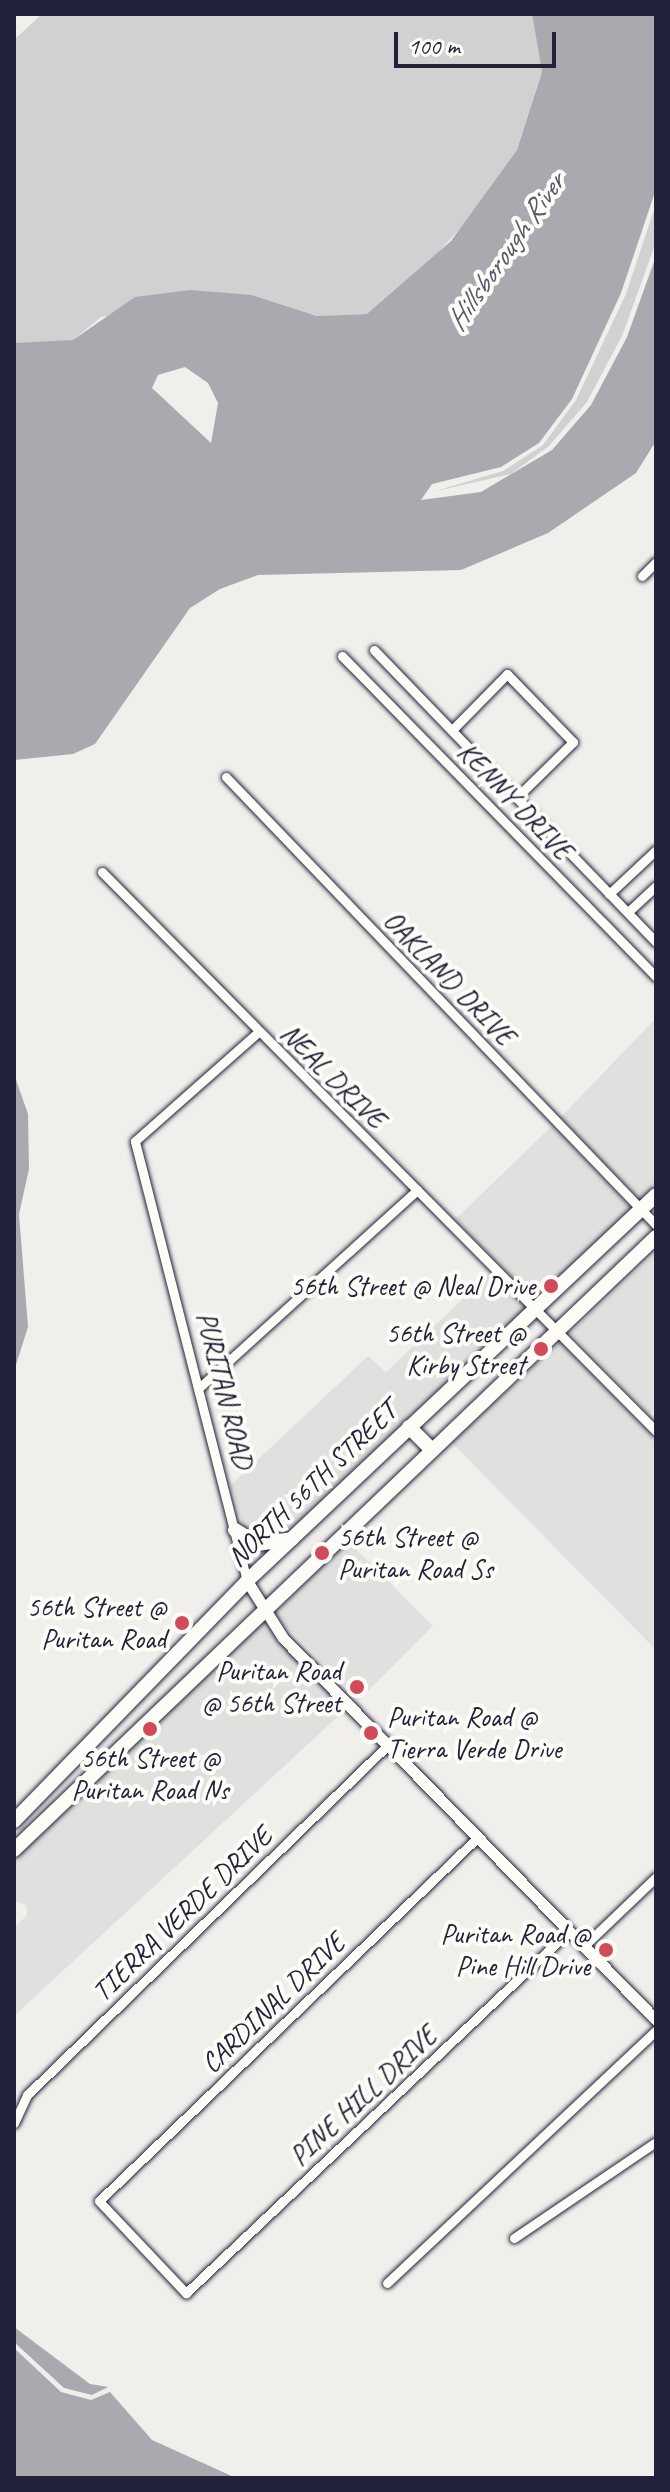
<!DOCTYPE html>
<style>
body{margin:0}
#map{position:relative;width:670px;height:2492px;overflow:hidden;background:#f0efec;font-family:Caveat,sans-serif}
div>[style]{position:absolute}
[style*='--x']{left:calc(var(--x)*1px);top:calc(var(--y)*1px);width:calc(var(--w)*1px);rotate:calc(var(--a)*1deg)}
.built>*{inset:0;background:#e0e0df;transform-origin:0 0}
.green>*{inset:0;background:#d2d1d1}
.water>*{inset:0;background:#a9a9b0}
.roads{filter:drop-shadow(0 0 2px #22223b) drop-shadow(0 0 2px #22223b)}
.minor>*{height:9px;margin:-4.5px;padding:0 4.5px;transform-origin:4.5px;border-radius:4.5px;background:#fdfcf7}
.tertiary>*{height:11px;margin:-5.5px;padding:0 5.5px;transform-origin:5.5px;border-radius:5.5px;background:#fdfcf7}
.primary>*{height:14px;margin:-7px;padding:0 7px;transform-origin:7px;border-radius:7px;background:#fdfcf7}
.dots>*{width:22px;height:22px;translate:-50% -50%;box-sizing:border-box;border:4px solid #fdfcf7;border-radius:50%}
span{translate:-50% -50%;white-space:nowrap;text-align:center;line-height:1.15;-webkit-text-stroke:8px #fdfcf7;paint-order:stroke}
.street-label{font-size:28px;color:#22223b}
.poi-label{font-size:28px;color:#22223b}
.right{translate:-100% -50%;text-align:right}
.left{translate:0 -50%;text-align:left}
.water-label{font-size:30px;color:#58586a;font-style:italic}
.frame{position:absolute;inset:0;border:16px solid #22223b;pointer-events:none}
.scale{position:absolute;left:394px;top:32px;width:162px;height:36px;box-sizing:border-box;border:4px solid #22223b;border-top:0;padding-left:10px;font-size:24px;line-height:28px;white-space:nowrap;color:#22223b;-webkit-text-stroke:6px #fdfcf7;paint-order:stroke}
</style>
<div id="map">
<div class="built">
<i style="clip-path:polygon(656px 1018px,656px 1184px,640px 1199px,561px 1117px)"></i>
<i style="left:552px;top:1126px;width:114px;height:134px;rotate:46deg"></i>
<i style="clip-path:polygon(656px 1252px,656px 1409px,649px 1414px,570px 1333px)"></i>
<i style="clip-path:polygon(491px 1272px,527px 1307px,290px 1533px,259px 1538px,244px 1529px,231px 1485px,368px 1356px,386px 1372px)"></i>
<i style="clip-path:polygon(560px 1342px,656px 1440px,656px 1650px,452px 1443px)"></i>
<i style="left:348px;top:1541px;width:120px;height:104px;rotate:45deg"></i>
<i style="clip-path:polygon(263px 1620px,346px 1709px,14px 2016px,14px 1928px,27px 1915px,26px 1905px,14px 1900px,14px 1858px)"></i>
</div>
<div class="green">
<i style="clip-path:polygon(42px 14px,532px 14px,542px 72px,517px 150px,485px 201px,406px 288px,367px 314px,317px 316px,252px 295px,101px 317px,73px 340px,36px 346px,14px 343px,14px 40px)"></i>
<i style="clip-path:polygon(656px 204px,656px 242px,622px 336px,587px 402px,549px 446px,511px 474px,432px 492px,503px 471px,543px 445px,576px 400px,626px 294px)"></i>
</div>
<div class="water">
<i style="clip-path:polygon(evenodd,532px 14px,656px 14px,656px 189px,621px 293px,572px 399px,539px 443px,501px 467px,432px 484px,421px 500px,481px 492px,552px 450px,591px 405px,627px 337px,656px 256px,656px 441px,636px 473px,548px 533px,461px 570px,258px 575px,220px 589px,190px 608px,95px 744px,73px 754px,14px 760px,14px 343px,73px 340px,135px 297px,190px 290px,252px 295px,317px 316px,367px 314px,451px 241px,517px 150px,542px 72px,532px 14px,185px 367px,208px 383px,218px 403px,211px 443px,152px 388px,158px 375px,185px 367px)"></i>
<i style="clip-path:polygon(14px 1074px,28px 1114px,29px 1169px,19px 1214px,28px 1327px,14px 1371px)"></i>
<i style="clip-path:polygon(14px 2327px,90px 2384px,108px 2387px,92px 2395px,64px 2388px,14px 2342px)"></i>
<i style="clip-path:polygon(14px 2348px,61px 2392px,91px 2400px,110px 2392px,152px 2440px,236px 2478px,14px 2478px)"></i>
</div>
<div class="roads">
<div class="minor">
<i style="--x:642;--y:576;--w:20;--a:-45"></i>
<i style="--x:374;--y:650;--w:406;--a:46"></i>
<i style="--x:342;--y:656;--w:449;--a:45.6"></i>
<i style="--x:453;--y:729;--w:77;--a:-45.5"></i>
<i style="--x:507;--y:674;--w:95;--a:45.9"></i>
<i style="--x:573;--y:742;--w:78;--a:135.5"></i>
<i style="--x:226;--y:777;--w:621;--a:46.17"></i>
<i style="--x:102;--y:872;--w:787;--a:45.26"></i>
<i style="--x:609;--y:894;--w:64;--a:-43.1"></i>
<i style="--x:628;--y:912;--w:38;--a:-43"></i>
<i style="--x:201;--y:1386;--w:292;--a:-42.2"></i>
<i style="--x:247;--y:1581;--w:454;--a:-104.3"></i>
<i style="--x:135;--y:1141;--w:164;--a:-41.5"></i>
<i style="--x:478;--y:1837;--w:525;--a:136.16"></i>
<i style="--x:99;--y:2201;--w:127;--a:46.6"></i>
<i style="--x:186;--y:2293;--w:527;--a:-43.39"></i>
<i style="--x:584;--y:1946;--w:100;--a:-43.8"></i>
<i style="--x:14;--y:2123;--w:31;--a:-65"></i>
<i style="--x:27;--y:2095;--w:504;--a:-44.12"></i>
<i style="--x:514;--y:2238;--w:171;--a:-34.1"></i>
<i style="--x:387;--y:2283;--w:369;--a:-43.2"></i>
</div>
<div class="tertiary">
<i style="--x:247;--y:1581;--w:67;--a:57.7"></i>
<i style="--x:283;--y:1638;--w:534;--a:45.68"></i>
</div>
<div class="primary">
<i style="--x:409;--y:1427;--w:33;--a:45"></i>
<i style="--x:235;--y:1530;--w:26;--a:32"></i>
<i style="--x:257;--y:1544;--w:35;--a:-8"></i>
<i style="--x:14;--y:1821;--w:334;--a:-45.8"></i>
<i style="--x:247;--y:1581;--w:562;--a:-43.34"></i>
<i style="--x:14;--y:1850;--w:888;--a:-43.68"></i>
</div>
</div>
<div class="dots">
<i style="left:551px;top:1286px;background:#d1495b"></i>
<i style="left:541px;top:1349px;background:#d1495b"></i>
<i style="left:322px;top:1553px;background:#d1495b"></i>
<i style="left:182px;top:1623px;background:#d1495b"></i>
<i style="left:357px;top:1687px;background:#d1495b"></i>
<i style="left:150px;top:1729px;background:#d1495b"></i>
<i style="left:371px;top:1733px;background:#d1495b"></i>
<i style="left:606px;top:1950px;background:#d1495b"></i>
</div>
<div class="street-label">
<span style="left:515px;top:801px;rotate:46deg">KENNY DRIVE</span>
<span style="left:449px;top:978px;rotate:46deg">OAKLAND DRIVE</span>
<span style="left:333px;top:1076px;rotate:45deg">NEAL DRIVE</span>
<span style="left:225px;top:1390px;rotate:76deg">PURITAN ROAD</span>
<span style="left:312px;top:1484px;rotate:-44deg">NORTH 56TH STREET</span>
<span style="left:182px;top:1914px;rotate:-44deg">TIERRA VERDE DRIVE</span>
<span style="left:273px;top:2003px;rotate:-44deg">CARDINAL DRIVE</span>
<span style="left:363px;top:2096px;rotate:-43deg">PINE HILL DRIVE</span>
</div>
<div class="poi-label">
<span class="right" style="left:535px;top:1286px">56th Street @ Neal Drive</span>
<span class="right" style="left:525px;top:1349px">56th Street @<br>Kirby Street</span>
<span class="left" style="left:338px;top:1553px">56th Street @<br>Puritan Road Ss</span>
<span class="right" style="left:166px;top:1623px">56th Street @<br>Puritan Road</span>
<span class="right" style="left:341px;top:1687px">Puritan Road<br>@ 56th Street</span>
<span class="left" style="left:387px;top:1733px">Puritan Road @<br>Tierra Verde Drive</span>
<span style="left:150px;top:1774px">56th Street @<br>Puritan Road Ns</span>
<span class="right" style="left:590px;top:1950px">Puritan Road @<br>Pine Hill Drive</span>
</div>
<div class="water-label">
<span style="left:505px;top:252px;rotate:-55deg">Hillsborough River</span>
</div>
<div class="frame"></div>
<div class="scale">100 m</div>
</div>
